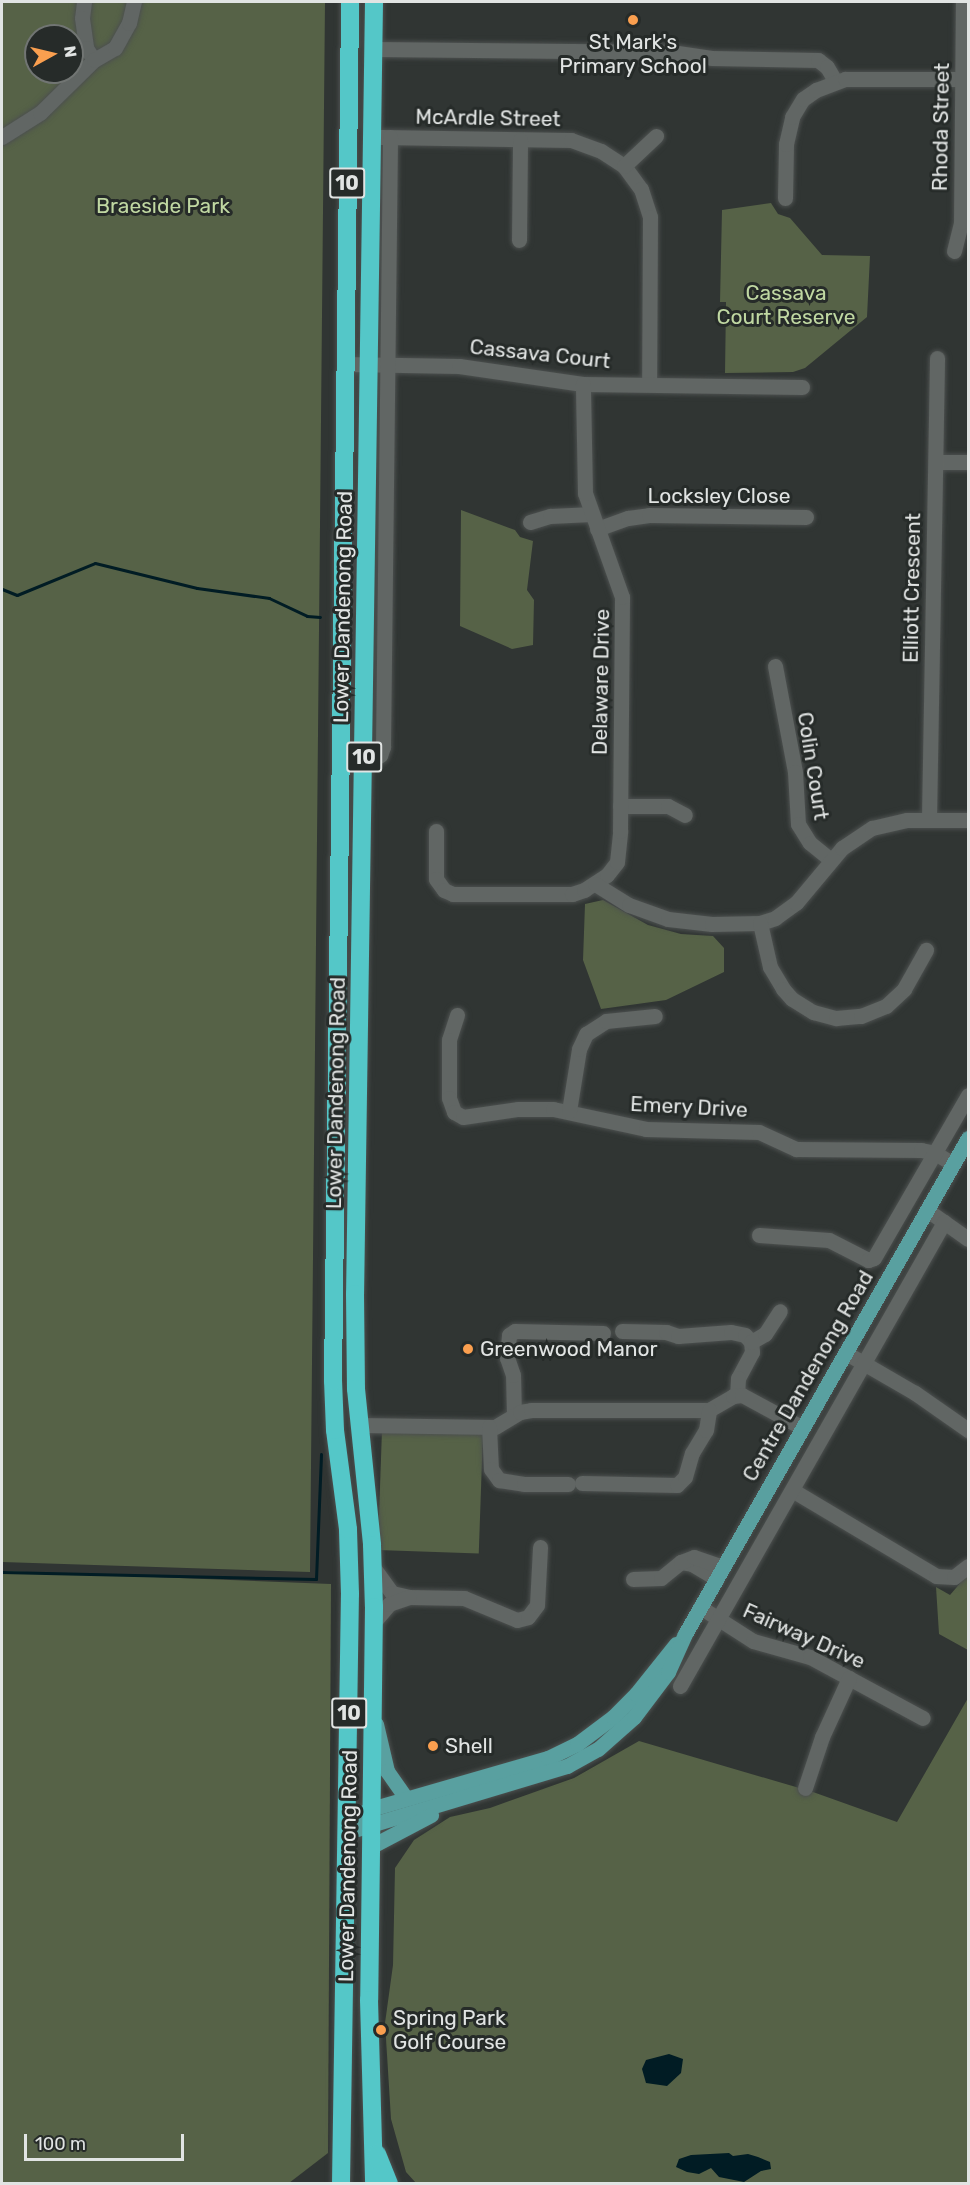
<!DOCTYPE html>
<style>
body{margin:0}
#map{position:relative;width:970px;height:2185px;overflow:hidden;background:#303533;font-family:Rubik,sans-serif}
div>[style]{position:absolute}
[style*='--x']{left:calc(var(--x)*1px);top:calc(var(--y)*1px);width:calc(var(--w)*1px);rotate:calc(var(--a)*1deg)}
.green>*{inset:0;background:#566247;transform-origin:0 0}
.water>*{inset:0;background:#011c24}
.stream>*{height:3px;margin:-1.5px;padding:0 1.5px;transform-origin:1.5px;border-radius:1.5px;background:#011c24}
.roads{filter:drop-shadow(0 0 2px #4c504f) drop-shadow(0 0 2px #4c504f)}
.minor>*{height:15px;margin:-7.5px;padding:0 7.5px;transform-origin:7.5px;border-radius:7.5px;background:#616664}
.major>*{height:15px;margin:-7.5px;padding:0 7.5px;transform-origin:7.5px;border-radius:7.5px;background:#59a0a0}
.highway>*{height:18px;margin:-9px;padding:0 9px;transform-origin:9px;border-radius:9px;background:#54c7c8}
.dots>*{width:16px;height:16px;translate:-50% -50%;box-sizing:border-box;border:3px solid #262b29;border-radius:50%}
span{translate:-50% -50%;white-space:nowrap;text-align:center;line-height:1.15;-webkit-text-stroke:6px #262b29;paint-order:stroke}
.shield-label span{padding:2px 4px;background:#262b29;border:2px solid;border-radius:4px;-webkit-text-stroke-width:0}
.shield-label{font-size:20px;color:#e1e4e3;font-weight:700}
.poi-label{font-size:21px;color:#e1e4e3}
.left{translate:0 -50%;text-align:left}
.street-label{font-size:21px;color:#e1e4e3}
.park-label{font-size:21px;color:#c0d8a2}
.frame{position:absolute;inset:0;border:3px solid #e1e4e3;pointer-events:none}
.north{position:absolute;left:24px;top:24px;width:60px;height:60px;box-sizing:border-box;background:#262b29;border:2px solid #717573;border-radius:50%;rotate:82deg;font-size:16px;font-weight:700;line-height:24px;text-align:center;color:#e1e4e3}
.north::after{content:'';display:block;margin:auto;width:21px;height:27px;background:#fa9f4f;clip-path:polygon(50% 0,100% 100%,50% 72%,0 100%)}
.scale{position:absolute;left:24px;top:2134px;width:160px;height:27px;box-sizing:border-box;border:3px solid #e1e4e3;border-top:0;padding-left:8px;font-size:18px;line-height:21px;white-space:nowrap;color:#e1e4e3;-webkit-text-stroke:4px #262b29;paint-order:stroke}
</style>
<div id="map">
<div class="green">
<i style="clip-path:polygon(evenodd,2px 2px,325px 2px,310px 1572px,2px 1562px,2px 2px,36px 36px,72px 36px,72px 72px,36px 72px,36px 36px)"></i>
<i style="clip-path:polygon(771px 203px,778px 214px,790px 218px,822px 255px,870px 256px,867px 317px,805px 368px,793px 372px,725px 373px,726px 302px,720px 302px,722px 210px)"></i>
<i style="clip-path:polygon(461px 510px,515px 530px,520px 537px,533px 541px,527px 590px,534px 600px,533px 645px,512px 649px,460px 626px)"></i>
<i style="clip-path:polygon(603px 900px,648px 925px,681px 934px,713px 936px,724px 948px,724px 972px,666px 1000px,601px 1009px,583px 960px,585px 904px)"></i>
<i style="left:382px;top:1430px;width:101px;height:120px;rotate:2deg"></i>
<i style="clip-path:polygon(2px 1571px,331px 1584px,328px 2153px,289px 2183px,2px 2183px)"></i>
<i style="clip-path:polygon(968px 1574px,968px 1650px,939px 1634px,936px 1587px,950px 1595px)"></i>
<i style="clip-path:polygon(968px 1698px,968px 2183px,416px 2183px,406px 2172px,391px 2119px,385px 2023px,393px 1965px,395px 1868px,414px 1840px,450px 1817px,490px 1808px,574px 1778px,639px 1741px,813px 1792px,897px 1822px)"></i>
</div>
<div class="water">
<i style="clip-path:polygon(669px 2054px,683px 2059px,681px 2073px,667px 2086px,646px 2083px,642px 2069px,646px 2060px)"></i>
<i style="clip-path:polygon(729px 2153px,733px 2156px,748px 2154px,758px 2157px,770px 2162px,771px 2169px,761px 2171px,744px 2182px,719px 2177px,711px 2168px,699px 2174px,687px 2172px,676px 2167px,679px 2159px,691px 2155px)"></i>
</div>
<div class="stream">
<i style="--x:2;--y:589;--w:16;--a:22"></i>
<i style="--x:17;--y:595;--w:84;--a:-22.3"></i>
<i style="--x:95;--y:563;--w:105;--a:13.8"></i>
<i style="--x:197;--y:588;--w:73;--a:7.9"></i>
<i style="--x:269;--y:598;--w:42;--a:25.3"></i>
<i style="--x:307;--y:616;--w:13;--a:4"></i>
<i style="--x:2;--y:1572;--w:314;--a:1.3"></i>
<i style="--x:316;--y:1579;--w:125;--a:-87.7"></i>
</div>
<div class="roads">
<div class="minor">
<i style="--x:84;--y:2;--w:16;--a:97"></i>
<i style="--x:82;--y:18;--w:30;--a:82"></i>
<i style="--x:86;--y:48;--w:14;--a:56"></i>
<i style="--x:373;--y:49;--w:298;--a:0.6"></i>
<i style="--x:671;--y:52;--w:41;--a:8.3"></i>
<i style="--x:712;--y:58;--w:106;--a:1.1"></i>
<i style="--x:818;--y:60;--w:11;--a:38"></i>
<i style="--x:827;--y:67;--w:16;--a:60"></i>
<i style="--x:2;--y:137;--w:45;--a:-32.3"></i>
<i style="--x:40;--y:113;--w:76;--a:-44.5"></i>
<i style="--x:94;--y:60;--w:24;--a:-30"></i>
<i style="--x:115;--y:48;--w:29;--a:-61"></i>
<i style="--x:129;--y:23;--w:22;--a:-77"></i>
<i style="--x:381;--y:137;--w:190;--a:0.9"></i>
<i style="--x:571;--y:140;--w:32;--a:20"></i>
<i style="--x:601;--y:151;--w:27;--a:33"></i>
<i style="--x:624;--y:166;--w:29;--a:54"></i>
<i style="--x:641;--y:189;--w:29;--a:72"></i>
<i style="--x:650;--y:217;--w:167;--a:90.3"></i>
<i style="--x:624;--y:166;--w:44;--a:-43.2"></i>
<i style="--x:785;--y:198;--w:54;--a:-88.9"></i>
<i style="--x:786;--y:144;--w:28;--a:-77"></i>
<i style="--x:792;--y:117;--w:21;--a:-59"></i>
<i style="--x:803;--y:99;--w:16;--a:-35"></i>
<i style="--x:816;--y:90;--w:31;--a:-21"></i>
<i style="--x:845;--y:79;--w:117;--a:0"></i>
<i style="--x:519;--y:240;--w:100;--a:-89.4"></i>
<i style="--x:954;--y:251;--w:30;--a:-76"></i>
<i style="--x:961;--y:222;--w:220;--a:-89.5"></i>
<i style="--x:345;--y:364;--w:114;--a:1"></i>
<i style="--x:459;--y:366;--w:125;--a:8.3"></i>
<i style="--x:583;--y:384;--w:219;--a:0.8"></i>
<i style="--x:936;--y:462;--w:32;--a:0"></i>
<i style="--x:530;--y:522;--w:21;--a:-17"></i>
<i style="--x:550;--y:516;--w:42;--a:-2.7"></i>
<i style="--x:597;--y:529;--w:33;--a:-20"></i>
<i style="--x:628;--y:518;--w:21;--a:-8"></i>
<i style="--x:649;--y:515;--w:157;--a:0.7"></i>
<i style="--x:775;--y:666;--w:108;--a:79.3"></i>
<i style="--x:795;--y:772;--w:52;--a:86.7"></i>
<i style="--x:798;--y:824;--w:22;--a:58"></i>
<i style="--x:810;--y:843;--w:27;--a:39"></i>
<i style="--x:363;--y:765;--w:20;--a:-30"></i>
<i style="--x:380;--y:755;--w:9;--a:-69"></i>
<i style="--x:383;--y:747;--w:610;--a:-89.34"></i>
<i style="--x:620;--y:806;--w:48;--a:0"></i>
<i style="--x:668;--y:806;--w:19;--a:28"></i>
<i style="--x:929;--y:819;--w:461;--a:-89"></i>
<i style="--x:436;--y:831;--w:48;--a:90"></i>
<i style="--x:436;--y:879;--w:14;--a:54"></i>
<i style="--x:444;--y:890;--w:10;--a:24"></i>
<i style="--x:453;--y:894;--w:119;--a:0"></i>
<i style="--x:572;--y:894;--w:13;--a:-18"></i>
<i style="--x:584;--y:890;--w:27;--a:-33"></i>
<i style="--x:607;--y:875;--w:16;--a:-52"></i>
<i style="--x:617;--y:862;--w:31;--a:-84"></i>
<i style="--x:620;--y:831;--w:234;--a:-89.5"></i>
<i style="--x:622;--y:597;--w:110;--a:-109.6"></i>
<i style="--x:585;--y:493;--w:109;--a:-91.1"></i>
<i style="--x:595;--y:884;--w:40;--a:32"></i>
<i style="--x:629;--y:905;--w:41;--a:19.7"></i>
<i style="--x:668;--y:919;--w:44;--a:6.5"></i>
<i style="--x:712;--y:924;--w:48;--a:-1.2"></i>
<i style="--x:760;--y:923;--w:16;--a:-18"></i>
<i style="--x:775;--y:918;--w:26;--a:-36"></i>
<i style="--x:796;--y:903;--w:72;--a:-50.1"></i>
<i style="--x:842;--y:848;--w:36;--a:-34"></i>
<i style="--x:872;--y:828;--w:36;--a:-13"></i>
<i style="--x:907;--y:820;--w:61;--a:0"></i>
<i style="--x:760;--y:923;--w:45;--a:77.2"></i>
<i style="--x:770;--y:967;--w:26;--a:59"></i>
<i style="--x:783;--y:989;--w:13;--a:48"></i>
<i style="--x:792;--y:999;--w:25;--a:32"></i>
<i style="--x:813;--y:1012;--w:24;--a:15"></i>
<i style="--x:836;--y:1018;--w:25;--a:-5"></i>
<i style="--x:861;--y:1016;--w:27;--a:-22"></i>
<i style="--x:886;--y:1006;--w:25;--a:-43"></i>
<i style="--x:904;--y:989;--w:45;--a:-60.6"></i>
<i style="--x:457;--y:1015;--w:26;--a:108"></i>
<i style="--x:449;--y:1040;--w:58;--a:90"></i>
<i style="--x:449;--y:1098;--w:15;--a:70"></i>
<i style="--x:454;--y:1112;--w:10;--a:29"></i>
<i style="--x:463;--y:1117;--w:56;--a:-8.3"></i>
<i style="--x:518;--y:1109;--w:35;--a:0"></i>
<i style="--x:553;--y:1109;--w:95;--a:12.1"></i>
<i style="--x:646;--y:1129;--w:113;--a:1.5"></i>
<i style="--x:759;--y:1132;--w:41;--a:24.7"></i>
<i style="--x:796;--y:1149;--w:125;--a:0.5"></i>
<i style="--x:921;--y:1150;--w:14;--a:12"></i>
<i style="--x:935;--y:1153;--w:21;--a:31"></i>
<i style="--x:569;--y:1111;--w:63;--a:-80.8"></i>
<i style="--x:579;--y:1049;--w:17;--a:-65"></i>
<i style="--x:586;--y:1034;--w:24;--a:-33"></i>
<i style="--x:606;--y:1021;--w:49;--a:-5.8"></i>
<i style="--x:927;--y:1210;--w:50;--a:35.3"></i>
<i style="--x:759;--y:1235;--w:70;--a:4.1"></i>
<i style="--x:829;--y:1240;--w:44;--a:27.1"></i>
<i style="--x:868;--y:1260;--w:6;--a:-18"></i>
<i style="--x:874;--y:1258;--w:188;--a:-60"></i>
<i style="--x:622;--y:1331;--w:44;--a:1.3"></i>
<i style="--x:666;--y:1332;--w:13;--a:18"></i>
<i style="--x:678;--y:1336;--w:53;--a:-4.3"></i>
<i style="--x:731;--y:1332;--w:14;--a:12"></i>
<i style="--x:745;--y:1335;--w:9;--a:49"></i>
<i style="--x:751;--y:1342;--w:10;--a:84"></i>
<i style="--x:752;--y:1352;--w:30;--a:118"></i>
<i style="--x:738;--y:1378;--w:17;--a:93"></i>
<i style="--x:751;--y:1342;--w:16;--a:-30"></i>
<i style="--x:765;--y:1334;--w:27;--a:-57"></i>
<i style="--x:846;--y:1353;--w:80;--a:30.1"></i>
<i style="--x:915;--y:1393;--w:65;--a:34.9"></i>
<i style="--x:514;--y:1415;--w:40;--a:-91.4"></i>
<i style="--x:513;--y:1375;--w:18;--a:-109"></i>
<i style="--x:507;--y:1358;--w:23;--a:-85"></i>
<i style="--x:509;--y:1335;--w:7;--a:-34"></i>
<i style="--x:515;--y:1331;--w:88;--a:1.3"></i>
<i style="--x:359;--y:1425;--w:136;--a:0.8"></i>
<i style="--x:495;--y:1427;--w:29;--a:-31"></i>
<i style="--x:520;--y:1412;--w:11;--a:-10"></i>
<i style="--x:531;--y:1410;--w:178;--a:0"></i>
<i style="--x:709;--y:1410;--w:28;--a:-30"></i>
<i style="--x:733;--y:1396;--w:9;--a:-6"></i>
<i style="--x:742;--y:1395;--w:69;--a:28.4"></i>
<i style="--x:489;--y:1427;--w:42;--a:87.3"></i>
<i style="--x:491;--y:1469;--w:14;--a:54"></i>
<i style="--x:499;--y:1480;--w:25;--a:9"></i>
<i style="--x:524;--y:1484;--w:44;--a:0"></i>
<i style="--x:582;--y:1483;--w:95;--a:1.2"></i>
<i style="--x:677;--y:1485;--w:11;--a:-45"></i>
<i style="--x:685;--y:1477;--w:25;--a:-74"></i>
<i style="--x:692;--y:1453;--w:27;--a:-59"></i>
<i style="--x:706;--y:1430;--w:20;--a:-81"></i>
<i style="--x:792;--y:1490;--w:168;--a:30.8"></i>
<i style="--x:936;--y:1576;--w:18;--a:3"></i>
<i style="--x:954;--y:1577;--w:18;--a:-38"></i>
<i style="--x:681;--y:1562;--w:11;--a:10"></i>
<i style="--x:692;--y:1564;--w:29;--a:31"></i>
<i style="--x:373;--y:1567;--w:32;--a:54"></i>
<i style="--x:392;--y:1593;--w:17;--a:13"></i>
<i style="--x:409;--y:1597;--w:55;--a:1"></i>
<i style="--x:464;--y:1598;--w:57;--a:22.5"></i>
<i style="--x:517;--y:1620;--w:11;--a:-15"></i>
<i style="--x:528;--y:1617;--w:15;--a:-53"></i>
<i style="--x:537;--y:1605;--w:58;--a:-87"></i>
<i style="--x:633;--y:1579;--w:28;--a:-2"></i>
<i style="--x:661;--y:1578;--w:26;--a:-39"></i>
<i style="--x:681;--y:1562;--w:14;--a:-21"></i>
<i style="--x:694;--y:1557;--w:31;--a:19"></i>
<i style="--x:700;--y:1607;--w:63;--a:32.7"></i>
<i style="--x:753;--y:1641;--w:59;--a:15.7"></i>
<i style="--x:810;--y:1657;--w:128;--a:28.4"></i>
<i style="--x:374;--y:1622;--w:23;--a:-50"></i>
<i style="--x:389;--y:1604;--w:21;--a:-19"></i>
<i style="--x:680;--y:1686;--w:534;--a:-60.36"></i>
<i style="--x:805;--y:1788;--w:54;--a:-71.6"></i>
<i style="--x:822;--y:1737;--w:65;--a:-65.4"></i>
</div>
<div class="major">
<i style="--x:376;--y:1724;--w:48;--a:76.8"></i>
<i style="--x:387;--y:1771;--w:33;--a:55"></i>
<i style="--x:347;--y:1820;--w:26;--a:-25"></i>
<i style="--x:371;--y:1809;--w:184;--a:-16.1"></i>
<i style="--x:548;--y:1758;--w:32;--a:-26"></i>
<i style="--x:577;--y:1744;--w:45;--a:-36.9"></i>
<i style="--x:613;--y:1717;--w:33;--a:-45"></i>
<i style="--x:636;--y:1694;--w:64;--a:-51.3"></i>
<i style="--x:347;--y:1832;--w:230;--a:-16.7"></i>
<i style="--x:567;--y:1766;--w:35;--a:-29"></i>
<i style="--x:598;--y:1749;--w:48;--a:-41.6"></i>
<i style="--x:634;--y:1717;--w:56;--a:-52.9"></i>
<i style="--x:668;--y:1672;--w:42;--a:-65.9"></i>
<i style="--x:685;--y:1634;--w:571;--a:-60.29"></i>
<i style="--x:370;--y:1847;--w:69;--a:-27.7"></i>
</div>
<div class="highway">
<i style="--x:374;--y:2;--w:1292;--a:90.84"></i>
<i style="--x:355;--y:1294;--w:95;--a:89.4"></i>
<i style="--x:356;--y:1389;--w:157;--a:84.1"></i>
<i style="--x:372;--y:1545;--w:62;--a:88.2"></i>
<i style="--x:374;--y:1607;--w:393;--a:90.7"></i>
<i style="--x:369;--y:2000;--w:184;--a:88.4"></i>
<i style="--x:377;--y:2154;--w:32;--a:68"></i>
<i style="--x:341;--y:2184;--w:590;--a:-89.13"></i>
<i style="--x:350;--y:1594;--w:65;--a:-91.8"></i>
<i style="--x:348;--y:1529;--w:100;--a:-97.5"></i>
<i style="--x:335;--y:1430;--w:49;--a:-92.3"></i>
<i style="--x:333;--y:1381;--w:1379;--a:-89.29"></i>
</div>
</div>
<div class="dots">
<i style="left:633px;top:20px;background:#fa9f4f"></i>
<i style="left:468px;top:1349px;background:#fa9f4f"></i>
<i style="left:433px;top:1746px;background:#fa9f4f"></i>
<i style="left:381px;top:2030px;background:#fa9f4f"></i>
</div>
<div class="shield-label">
<span style="left:347px;top:183px">10</span>
<span style="left:364px;top:757px">10</span>
<span style="left:349px;top:1713px">10</span>
</div>
<div class="poi-label">
<span style="left:633px;top:54px">St Mark's<br>Primary School</span>
<span class="left" style="left:480px;top:1349px">Greenwood Manor</span>
<span class="left" style="left:445px;top:1746px">Shell</span>
<span class="left" style="left:393px;top:2030px">Spring Park<br>Golf Course</span>
</div>
<div class="street-label">
<span style="left:488px;top:118px;rotate:1deg">McArdle Street</span>
<span style="left:941px;top:127px;rotate:-89deg">Rhoda Street</span>
<span style="left:540px;top:354px;rotate:6deg">Cassava Court</span>
<span style="left:719px;top:496px">Locksley Close</span>
<span style="left:912px;top:588px;rotate:-89deg">Elliott Crescent</span>
<span style="left:343px;top:607px;rotate:-89deg">Lower Dandenong Road</span>
<span style="left:601px;top:682px;rotate:-89deg">Delaware Drive</span>
<span style="left:813px;top:766px;rotate:81deg">Colin Court</span>
<span style="left:336px;top:1093px;rotate:-89deg">Lower Dandenong Road</span>
<span style="left:689px;top:1107px;rotate:3deg">Emery Drive</span>
<span style="left:808px;top:1376px;rotate:-60deg">Centre Dandenong Road</span>
<span style="left:804px;top:1636px;rotate:24deg">Fairway Drive</span>
<span style="left:348px;top:1866px;rotate:-89deg">Lower Dandenong Road</span>
</div>
<div class="park-label">
<span style="left:163px;top:206px">Braeside Park</span>
<span style="left:786px;top:305px">Cassava<br>Court Reserve</span>
</div>
<div class="frame"></div>
<div class="north">N</div>
<div class="scale">100 m</div>
</div>
